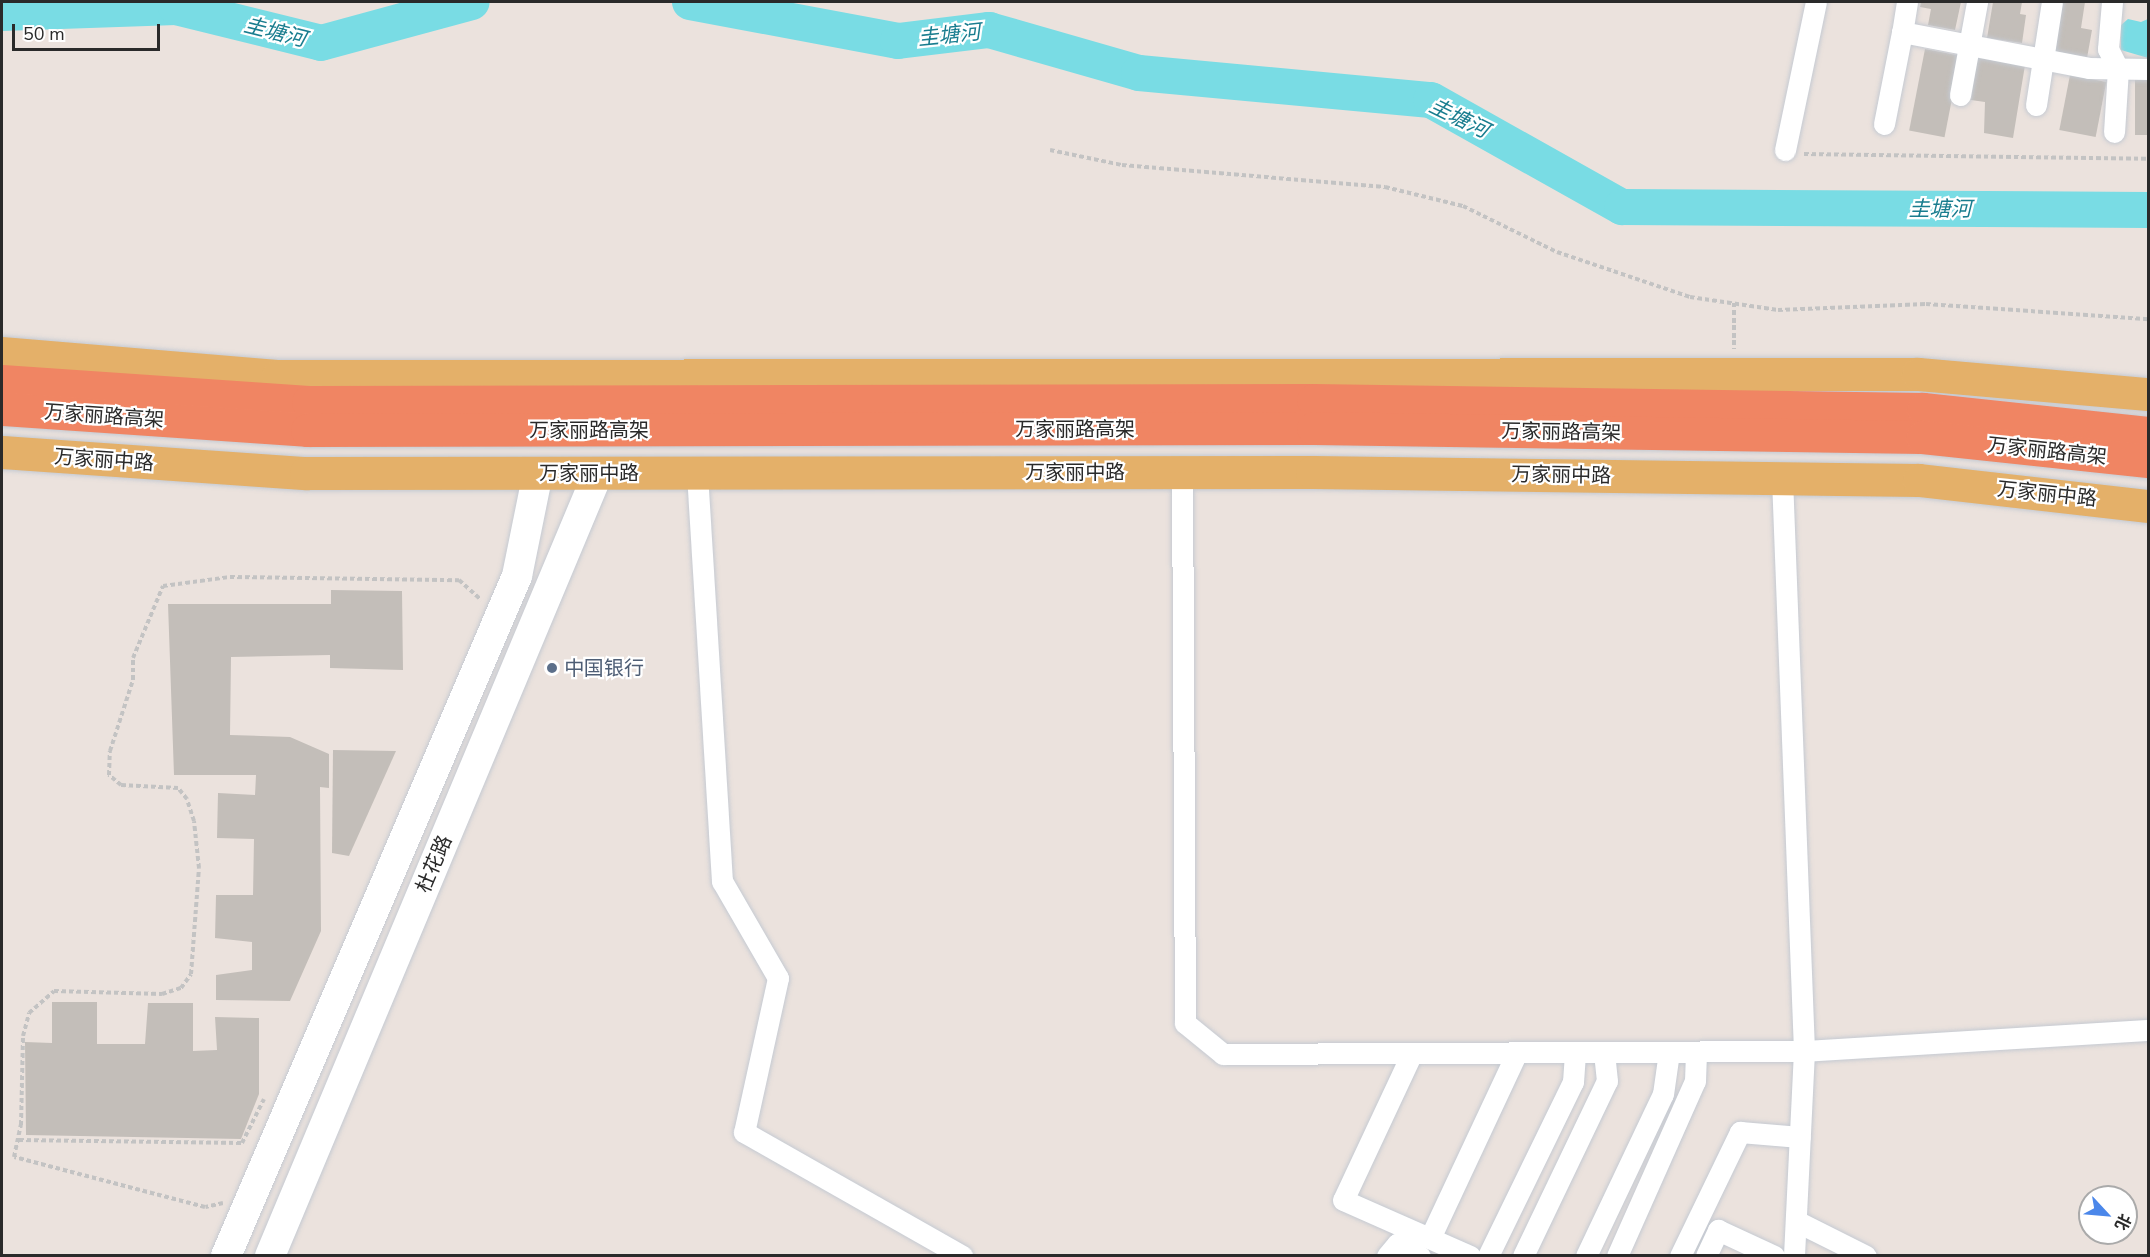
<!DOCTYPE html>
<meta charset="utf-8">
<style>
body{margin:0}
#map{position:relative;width:2150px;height:1257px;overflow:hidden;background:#ebe2dd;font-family:"Nunito Sans","Noto Sans SC",sans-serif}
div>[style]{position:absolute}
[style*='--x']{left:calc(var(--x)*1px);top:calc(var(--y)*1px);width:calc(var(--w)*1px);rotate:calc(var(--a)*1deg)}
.water>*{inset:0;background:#79dce4}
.river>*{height:36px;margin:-18px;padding:0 18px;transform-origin:18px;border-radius:18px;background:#79dce4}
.building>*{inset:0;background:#c3beb9;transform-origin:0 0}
.path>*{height:4px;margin-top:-2px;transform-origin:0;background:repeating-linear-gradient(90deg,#c3c3c3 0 4.5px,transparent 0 7.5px)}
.roads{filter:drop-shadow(0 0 2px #c5cad2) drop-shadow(0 0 2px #c5cad2)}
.street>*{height:21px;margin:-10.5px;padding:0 10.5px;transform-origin:10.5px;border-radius:10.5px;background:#fff}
.secondary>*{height:30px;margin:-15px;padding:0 15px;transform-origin:15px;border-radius:15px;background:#fff}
.primary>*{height:33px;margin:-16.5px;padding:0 16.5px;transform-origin:16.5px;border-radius:16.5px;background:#e4b069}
.highway>*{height:33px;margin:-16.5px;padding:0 16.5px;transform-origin:16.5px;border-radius:16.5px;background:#f08563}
.dots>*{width:16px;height:16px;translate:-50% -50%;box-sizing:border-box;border:3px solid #fff;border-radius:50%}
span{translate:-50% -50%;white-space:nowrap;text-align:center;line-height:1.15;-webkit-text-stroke:4.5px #fff;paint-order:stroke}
.street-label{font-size:20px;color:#2a2a2a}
.service-label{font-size:20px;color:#4e5e75}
.left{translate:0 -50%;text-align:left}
.water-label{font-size:21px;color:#197d8f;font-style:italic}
.frame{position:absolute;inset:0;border:3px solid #2a2a2a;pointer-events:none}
.north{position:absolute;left:2078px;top:1185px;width:60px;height:60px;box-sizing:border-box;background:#fff;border:2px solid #aaa;border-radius:50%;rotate:116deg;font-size:16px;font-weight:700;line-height:24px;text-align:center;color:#2a2a2a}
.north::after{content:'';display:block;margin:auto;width:21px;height:27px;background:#4b87ea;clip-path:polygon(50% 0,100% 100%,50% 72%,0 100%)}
.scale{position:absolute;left:12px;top:24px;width:148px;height:27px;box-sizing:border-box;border:3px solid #2a2a2a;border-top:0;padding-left:8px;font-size:18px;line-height:21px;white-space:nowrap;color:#2a2a2a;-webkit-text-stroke:4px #fff;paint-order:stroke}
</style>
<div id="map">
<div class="water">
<i style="clip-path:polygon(2128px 19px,2141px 22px,2148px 19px,2148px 58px,2121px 50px,2121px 25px)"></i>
</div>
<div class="river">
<i style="--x:690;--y:2;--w:212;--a:10.6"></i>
<i style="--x:898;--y:41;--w:92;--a:-6.9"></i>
<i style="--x:989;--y:30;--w:156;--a:16"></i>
<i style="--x:1139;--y:73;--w:293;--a:5.3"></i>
<i style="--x:1431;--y:100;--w:219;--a:29.3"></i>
<i style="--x:1622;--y:207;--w:526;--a:0.33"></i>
<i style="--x:2;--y:13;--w:174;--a:-2"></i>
<i style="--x:176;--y:7;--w:149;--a:13.9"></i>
<i style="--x:321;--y:43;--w:156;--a:-15.2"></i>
</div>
<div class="building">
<i style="clip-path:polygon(1921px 2px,1961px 2px,1955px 30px,1928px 25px,1931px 9px,1920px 7px)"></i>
<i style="clip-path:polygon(1993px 2px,2022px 2px,2020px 14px,2026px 15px,2022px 43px,1987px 38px)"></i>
<i style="clip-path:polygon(2060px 2px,2085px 2px,2081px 28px,2092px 30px,2087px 58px,2051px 52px)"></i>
<i style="left:1925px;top:49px;width:36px;height:83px;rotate:11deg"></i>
<i style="clip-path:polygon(1978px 51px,2026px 59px,2013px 138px,1984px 133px,1985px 102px,1971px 100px)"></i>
<i style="left:2070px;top:75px;width:37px;height:56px;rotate:11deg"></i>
<i style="left:2135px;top:77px;width:13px;height:58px"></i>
<i style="clip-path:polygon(331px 590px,402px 591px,403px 670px,330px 668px,330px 655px,231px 657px,230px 735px,290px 737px,329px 754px,329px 788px,320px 787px,321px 931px,290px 1001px,216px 1000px,216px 975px,252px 970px,252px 942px,215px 938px,216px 895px,253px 895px,254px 839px,217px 838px,218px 793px,255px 795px,256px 775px,174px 775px,168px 604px,331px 604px)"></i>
<i style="clip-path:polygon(333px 750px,396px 751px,349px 856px,332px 853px)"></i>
<i style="clip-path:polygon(52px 1002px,97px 1002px,97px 1044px,145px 1044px,148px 1003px,193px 1003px,193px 1051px,217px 1050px,215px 1017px,259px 1018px,259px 1094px,241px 1139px,26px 1135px,25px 1042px,52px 1043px)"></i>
</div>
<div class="path">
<i style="--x:1050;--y:150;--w:74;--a:11.8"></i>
<i style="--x:1122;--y:165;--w:264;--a:4.8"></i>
<i style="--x:1385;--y:187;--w:80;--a:13.7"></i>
<i style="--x:1463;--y:206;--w:105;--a:26.1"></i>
<i style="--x:1557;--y:252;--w:140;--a:18.7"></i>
<i style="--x:1690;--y:297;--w:89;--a:8.4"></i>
<i style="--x:1778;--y:310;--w:148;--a:-2.3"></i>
<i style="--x:1926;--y:304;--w:223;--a:3.9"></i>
<i style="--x:1804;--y:154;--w:344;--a:0.8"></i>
<i style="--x:1734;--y:303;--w:46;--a:90"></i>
<i style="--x:19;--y:1140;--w:223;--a:0.8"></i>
<i style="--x:242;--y:1143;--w:49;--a:-63.4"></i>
<i style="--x:223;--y:1203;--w:18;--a:167"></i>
<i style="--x:205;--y:1207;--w:197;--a:-165.3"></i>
<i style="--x:14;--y:1157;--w:33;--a:-78"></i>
<i style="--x:21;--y:1125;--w:89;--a:-88.7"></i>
<i style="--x:23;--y:1036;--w:24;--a:-75"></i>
<i style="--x:29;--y:1013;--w:33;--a:-41"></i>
<i style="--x:54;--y:991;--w:108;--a:1.6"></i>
<i style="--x:162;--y:994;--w:20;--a:-18"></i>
<i style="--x:181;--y:988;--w:17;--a:-54"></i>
<i style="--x:191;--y:974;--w:106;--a:-85.7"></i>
<i style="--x:199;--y:868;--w:47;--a:-96.1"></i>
<i style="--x:194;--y:821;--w:23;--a:-108"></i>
<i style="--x:187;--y:799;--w:14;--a:-129"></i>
<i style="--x:178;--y:788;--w:57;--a:-177"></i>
<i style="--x:121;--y:785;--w:16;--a:-140"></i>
<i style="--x:109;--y:775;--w:24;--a:-88"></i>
<i style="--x:110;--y:751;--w:75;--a:-72.1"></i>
<i style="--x:133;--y:680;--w:22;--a:-90"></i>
<i style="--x:133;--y:658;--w:78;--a:-67.4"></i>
<i style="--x:163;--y:586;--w:68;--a:-7.7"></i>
<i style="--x:230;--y:577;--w:229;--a:0.8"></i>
<i style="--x:459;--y:580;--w:30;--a:42"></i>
</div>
<div class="roads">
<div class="street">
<i style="--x:1907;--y:2;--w:30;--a:99"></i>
<i style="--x:1902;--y:32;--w:190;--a:10.9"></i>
<i style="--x:2089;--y:68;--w:59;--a:1"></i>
<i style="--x:2112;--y:2;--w:47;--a:94.9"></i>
<i style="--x:2108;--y:49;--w:22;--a:63"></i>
<i style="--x:2118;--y:69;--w:63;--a:93.6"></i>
<i style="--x:1960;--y:95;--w:95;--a:-79.6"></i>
<i style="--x:2036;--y:105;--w:104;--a:-81.2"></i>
<i style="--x:1884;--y:124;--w:94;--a:-78.9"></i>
<i style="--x:1785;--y:150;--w:151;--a:-78.2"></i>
<i style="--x:1182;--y:472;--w:551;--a:89.69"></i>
<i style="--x:1185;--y:1023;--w:49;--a:39.2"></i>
<i style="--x:1223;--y:1054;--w:581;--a:-0.3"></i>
<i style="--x:1804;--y:1051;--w:205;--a:92.8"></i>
<i style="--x:697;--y:473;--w:409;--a:86.5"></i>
<i style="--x:722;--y:881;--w:112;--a:60"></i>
<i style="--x:778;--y:978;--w:158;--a:102.4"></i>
<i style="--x:744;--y:1132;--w:251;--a:29.6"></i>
<i style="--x:1782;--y:478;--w:573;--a:87.8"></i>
<i style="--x:1804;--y:1051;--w:345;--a:-3.5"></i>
<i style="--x:1412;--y:1053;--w:162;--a:115.1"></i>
<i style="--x:1343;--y:1200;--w:139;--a:23.8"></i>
<i style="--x:1796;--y:1221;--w:78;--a:26.6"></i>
<i style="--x:1430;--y:1238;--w:205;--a:-64.9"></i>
<i style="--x:1387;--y:1256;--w:16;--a:-50"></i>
<i style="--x:1397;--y:1244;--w:26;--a:28"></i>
<i style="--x:1488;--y:1256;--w:194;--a:-64"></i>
<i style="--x:1573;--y:1082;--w:30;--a:-86"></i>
<i style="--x:1523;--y:1256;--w:194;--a:-64.4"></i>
<i style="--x:1607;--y:1081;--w:29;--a:-96"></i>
<i style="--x:1586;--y:1256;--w:179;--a:-64.6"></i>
<i style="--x:1663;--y:1094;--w:42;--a:-81.9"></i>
<i style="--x:1617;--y:1256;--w:192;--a:-66"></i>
<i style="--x:1695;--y:1081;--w:29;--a:-88"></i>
<i style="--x:1680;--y:1256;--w:138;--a:-64.2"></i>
<i style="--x:1740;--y:1132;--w:60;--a:4.8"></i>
<i style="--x:1706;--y:1256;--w:29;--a:-65"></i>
<i style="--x:1718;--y:1230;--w:62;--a:24.9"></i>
</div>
<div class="secondary">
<i style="--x:226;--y:1256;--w:740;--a:-66.83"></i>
<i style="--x:517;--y:576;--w:105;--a:-78.5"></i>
<i style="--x:270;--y:1256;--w:849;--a:-67.27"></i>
</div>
<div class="primary">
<i style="--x:2;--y:353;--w:277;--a:4.8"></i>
<i style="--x:278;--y:376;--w:1640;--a:-0.07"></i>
<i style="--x:1918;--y:374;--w:231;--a:5"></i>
<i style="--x:2;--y:452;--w:305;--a:4"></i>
<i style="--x:306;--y:473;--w:1006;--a:-0.06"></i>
<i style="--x:1312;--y:472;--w:607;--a:0.76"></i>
<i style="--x:1919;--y:480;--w:230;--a:6.5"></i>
</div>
<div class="highway">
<i style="--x:2;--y:381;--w:307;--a:3.9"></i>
<i style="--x:308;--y:402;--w:1005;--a:-0.11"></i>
<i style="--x:1313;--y:400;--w:610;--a:0.85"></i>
<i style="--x:1923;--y:409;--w:226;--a:6.1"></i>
<i style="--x:2;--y:409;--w:306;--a:3.9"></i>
<i style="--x:307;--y:430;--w:1006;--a:-0.11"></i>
<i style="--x:1313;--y:428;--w:609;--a:0.85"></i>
<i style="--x:1922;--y:437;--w:227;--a:6.1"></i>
</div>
</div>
<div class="dots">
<i style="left:552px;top:668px;background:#5c6f8a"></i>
</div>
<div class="street-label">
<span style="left:104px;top:416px;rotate:4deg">万家丽路高架</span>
<span style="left:1075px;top:429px">万家丽路高架</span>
<span style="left:589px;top:430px">万家丽路高架</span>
<span style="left:1561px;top:432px;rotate:1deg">万家丽路高架</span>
<span style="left:2047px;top:451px;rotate:6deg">万家丽路高架</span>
<span style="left:104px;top:460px;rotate:4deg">万家丽中路</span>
<span style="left:1075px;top:472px">万家丽中路</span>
<span style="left:589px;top:473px">万家丽中路</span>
<span style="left:1561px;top:475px;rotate:1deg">万家丽中路</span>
<span style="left:2047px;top:494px;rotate:6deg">万家丽中路</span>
<span style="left:434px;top:864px;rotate:-67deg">杜花路</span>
</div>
<div class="service-label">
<span class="left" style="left:564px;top:668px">中国银行</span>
</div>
<div class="water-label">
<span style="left:275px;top:32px;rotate:14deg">圭塘河</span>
<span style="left:949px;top:35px;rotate:-6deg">圭塘河</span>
<span style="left:1459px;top:118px;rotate:26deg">圭塘河</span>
<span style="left:1940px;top:209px">圭塘河</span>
</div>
<div class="frame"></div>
<div class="north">北</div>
<div class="scale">50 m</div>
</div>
